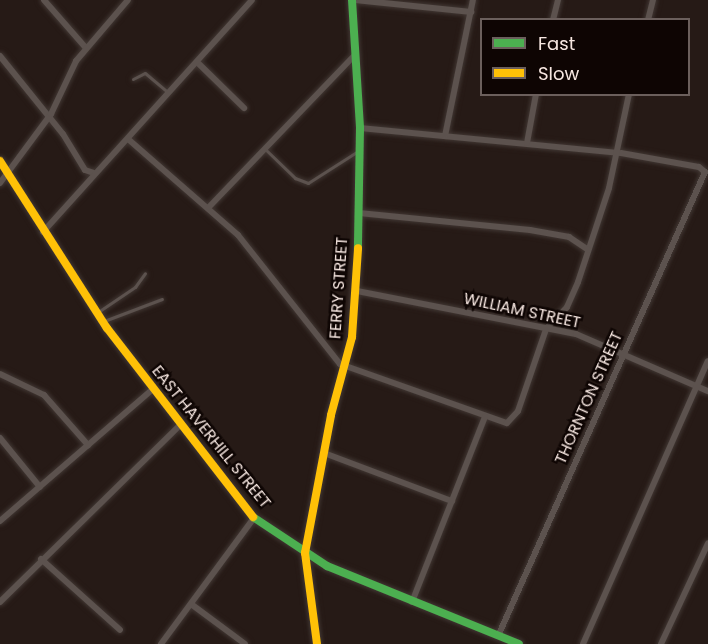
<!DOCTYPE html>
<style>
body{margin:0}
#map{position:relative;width:708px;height:644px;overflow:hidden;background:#261a16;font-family:Poppins,sans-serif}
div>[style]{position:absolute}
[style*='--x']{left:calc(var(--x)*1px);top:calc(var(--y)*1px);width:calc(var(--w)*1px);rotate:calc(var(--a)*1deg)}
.roads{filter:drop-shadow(0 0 2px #413733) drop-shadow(0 0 2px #413733)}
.lane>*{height:3px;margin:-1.5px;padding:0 1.5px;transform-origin:1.5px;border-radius:1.5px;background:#5c524e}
.street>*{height:6px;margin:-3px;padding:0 3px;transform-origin:3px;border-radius:3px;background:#5c524e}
.fast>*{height:8px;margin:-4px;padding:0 4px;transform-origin:4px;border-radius:4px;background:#4caf50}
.slow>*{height:8px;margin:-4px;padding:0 4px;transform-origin:4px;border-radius:4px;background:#ffc107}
span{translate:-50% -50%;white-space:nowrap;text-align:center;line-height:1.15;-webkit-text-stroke:5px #0e0503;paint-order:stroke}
.street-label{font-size:16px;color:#f7e7e1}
.legend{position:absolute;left:480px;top:18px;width:210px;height:78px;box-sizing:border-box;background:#0e0503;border:2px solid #6b5f5c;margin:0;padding:8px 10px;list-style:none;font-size:18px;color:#f7e7e1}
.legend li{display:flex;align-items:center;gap:12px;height:30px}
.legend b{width:30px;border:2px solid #6b5f5c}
</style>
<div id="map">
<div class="roads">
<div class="lane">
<i style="--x:133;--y:79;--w:13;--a:-27"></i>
<i style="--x:145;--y:73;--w:30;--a:40"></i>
<i style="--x:265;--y:149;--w:42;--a:44"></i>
<i style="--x:295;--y:178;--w:14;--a:21"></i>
<i style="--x:308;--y:183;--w:59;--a:-32.6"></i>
<i style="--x:98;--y:312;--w:45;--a:-34"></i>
<i style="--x:135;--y:287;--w:17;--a:-54"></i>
<i style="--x:104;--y:321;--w:62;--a:-20.8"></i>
</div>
<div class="street">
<i style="--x:44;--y:0;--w:64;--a:48.8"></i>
<i style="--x:355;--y:0;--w:117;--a:5.9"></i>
<i style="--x:553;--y:20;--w:21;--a:-76"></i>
<i style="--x:648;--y:20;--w:21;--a:-76"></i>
<i style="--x:0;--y:56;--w:100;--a:51.1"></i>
<i style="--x:63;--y:134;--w:42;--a:58.6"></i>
<i style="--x:85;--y:170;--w:9;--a:18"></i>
<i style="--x:197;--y:62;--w:66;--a:44.4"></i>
<i style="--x:360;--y:128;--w:262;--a:5.5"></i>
<i style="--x:621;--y:153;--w:79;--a:10.2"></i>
<i style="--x:699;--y:167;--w:8;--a:40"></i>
<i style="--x:705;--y:172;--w:508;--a:114.04"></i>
<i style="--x:445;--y:136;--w:139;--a:-78.4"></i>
<i style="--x:128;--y:139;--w:146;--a:41.1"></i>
<i style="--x:238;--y:235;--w:164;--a:51.7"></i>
<i style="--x:340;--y:364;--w:177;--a:19.5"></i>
<i style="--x:507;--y:423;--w:16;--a:-47"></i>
<i style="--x:518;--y:411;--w:87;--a:-71.1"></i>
<i style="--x:546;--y:329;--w:30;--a:-46"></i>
<i style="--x:567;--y:307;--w:27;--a:-66"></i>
<i style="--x:578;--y:282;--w:99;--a:-71.7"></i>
<i style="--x:609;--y:188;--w:96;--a:-78"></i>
<i style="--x:527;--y:143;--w:50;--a:-79.6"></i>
<i style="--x:0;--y:183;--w:86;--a:-53.5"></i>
<i style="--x:51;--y:114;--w:59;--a:-64.7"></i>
<i style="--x:76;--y:61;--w:80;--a:-49.6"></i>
<i style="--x:209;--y:207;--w:211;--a:-46.2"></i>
<i style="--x:359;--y:213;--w:172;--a:5.7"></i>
<i style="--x:530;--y:230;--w:40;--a:10"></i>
<i style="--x:569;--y:237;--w:23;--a:34"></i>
<i style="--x:43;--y:232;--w:312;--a:-48"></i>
<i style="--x:357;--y:291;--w:223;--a:11.1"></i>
<i style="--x:576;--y:334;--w:144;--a:23.4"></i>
<i style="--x:0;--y:374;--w:49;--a:25.5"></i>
<i style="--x:44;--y:395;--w:67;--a:48.7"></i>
<i style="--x:0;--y:438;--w:63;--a:50.8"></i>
<i style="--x:324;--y:453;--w:137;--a:20.6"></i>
<i style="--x:0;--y:521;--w:202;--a:-40.8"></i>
<i style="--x:41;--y:559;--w:106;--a:41.9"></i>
<i style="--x:0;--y:602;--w:252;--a:-44.5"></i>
<i style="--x:412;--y:602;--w:199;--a:-68.5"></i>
<i style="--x:191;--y:604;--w:67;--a:36.5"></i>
<i style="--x:161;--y:644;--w:157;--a:-53.6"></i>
<i style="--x:583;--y:644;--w:309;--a:-66.2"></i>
<i style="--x:661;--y:644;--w:111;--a:-65"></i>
</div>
<div class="fast">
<i style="--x:352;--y:0;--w:128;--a:86.4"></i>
<i style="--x:360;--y:128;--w:120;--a:91"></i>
<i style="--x:253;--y:517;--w:89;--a:33.5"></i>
<i style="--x:327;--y:566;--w:207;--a:22.1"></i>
</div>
<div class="slow">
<i style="--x:0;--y:161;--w:198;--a:57.4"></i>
<i style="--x:107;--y:328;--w:239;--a:52.3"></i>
<i style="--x:317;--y:644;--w:92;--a:-97.5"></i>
<i style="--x:305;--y:553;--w:140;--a:-79.3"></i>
<i style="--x:331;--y:415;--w:81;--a:-74.9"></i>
<i style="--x:352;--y:337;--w:89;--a:-86.1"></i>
</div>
</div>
<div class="street-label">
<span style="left:339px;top:288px;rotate:-86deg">FERRY STREET</span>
<span style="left:522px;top:311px;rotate:12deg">WILLIAM STREET</span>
<span style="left:589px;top:398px;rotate:-66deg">THORNTON STREET</span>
<span style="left:211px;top:437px;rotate:51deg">EAST HAVERHILL STREET</span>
</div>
<ul class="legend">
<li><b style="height:8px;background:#4caf50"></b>Fast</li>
<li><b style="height:8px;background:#ffc107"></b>Slow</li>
</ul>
</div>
